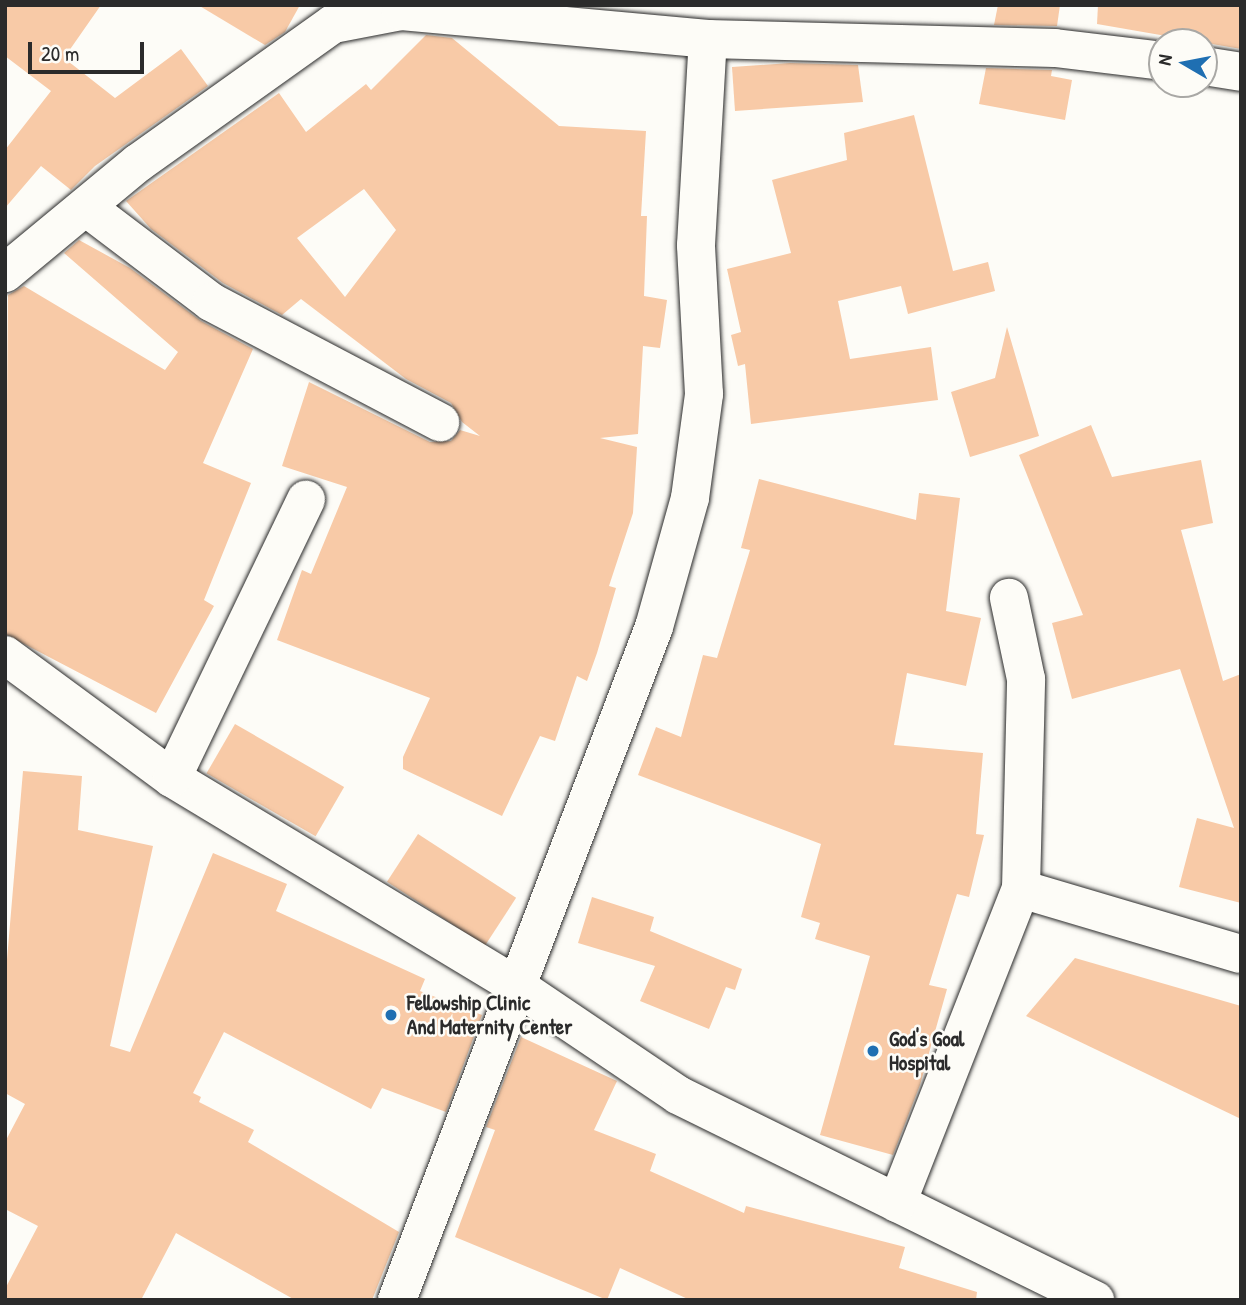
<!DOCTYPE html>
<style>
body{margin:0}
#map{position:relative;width:1246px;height:1305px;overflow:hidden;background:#fdfcf7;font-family:"Patrick Hand",sans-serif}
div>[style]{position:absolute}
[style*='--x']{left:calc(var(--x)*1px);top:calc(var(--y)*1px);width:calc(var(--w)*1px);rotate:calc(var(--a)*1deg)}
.building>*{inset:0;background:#f8caa7;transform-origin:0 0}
.roads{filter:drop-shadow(0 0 2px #2b2b2b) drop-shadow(0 0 2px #2b2b2b)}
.street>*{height:38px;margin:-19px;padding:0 19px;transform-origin:19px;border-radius:19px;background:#fdfcf7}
.dots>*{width:19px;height:19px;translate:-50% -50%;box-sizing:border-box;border:4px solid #fdfcf7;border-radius:50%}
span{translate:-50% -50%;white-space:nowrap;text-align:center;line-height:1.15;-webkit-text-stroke:5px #fdfcf7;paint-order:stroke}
.poi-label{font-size:21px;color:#2b2b2b;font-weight:700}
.left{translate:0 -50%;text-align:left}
.frame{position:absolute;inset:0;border:7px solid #2b2b2b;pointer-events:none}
.north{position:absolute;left:1148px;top:28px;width:70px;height:70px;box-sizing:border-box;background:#fdfcf7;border:2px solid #a9a8a5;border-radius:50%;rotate:280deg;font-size:19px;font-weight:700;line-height:28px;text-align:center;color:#2b2b2b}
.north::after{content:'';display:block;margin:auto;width:24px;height:32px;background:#1f6fb2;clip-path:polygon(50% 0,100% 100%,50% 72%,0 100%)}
.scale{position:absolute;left:28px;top:42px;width:116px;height:32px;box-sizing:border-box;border:4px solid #2b2b2b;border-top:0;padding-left:9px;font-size:21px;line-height:24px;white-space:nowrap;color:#2b2b2b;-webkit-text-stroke:5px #fdfcf7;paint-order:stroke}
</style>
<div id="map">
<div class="building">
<i style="clip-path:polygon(5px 5px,101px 5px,64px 58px,115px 98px,181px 49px,208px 86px,95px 166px,71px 190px,41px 166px,5px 208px,5px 150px,51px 91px,5px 56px)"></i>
<i style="clip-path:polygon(198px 5px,300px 5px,285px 32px,265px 45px)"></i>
<i style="clip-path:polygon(998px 5px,1060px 5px,1057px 26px,994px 25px)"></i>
<i style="clip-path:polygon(1098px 5px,1241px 5px,1241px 49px,1097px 24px)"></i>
<i style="clip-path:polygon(evenodd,426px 35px,452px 38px,559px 126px,646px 131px,641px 216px,647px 216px,644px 296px,667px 300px,660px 348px,643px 346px,638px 434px,600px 438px,637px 447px,633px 513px,609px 586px,616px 588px,597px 653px,587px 681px,577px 676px,555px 741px,540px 736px,502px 816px,403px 769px,403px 757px,430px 698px,277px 640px,302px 570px,311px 574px,347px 487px,282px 466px,309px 382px,430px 442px,451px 441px,460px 430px,480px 436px,462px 422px,451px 403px,406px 379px,301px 299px,282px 315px,223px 283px,151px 229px,126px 201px,279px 93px,306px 132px,366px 84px,371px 90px,426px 35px,364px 189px,396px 230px,345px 297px,297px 238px,364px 189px)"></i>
<i style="clip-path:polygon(790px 63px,858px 65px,863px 102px,735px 111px,732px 67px)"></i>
<i style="clip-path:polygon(986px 68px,1052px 70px,1051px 76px,1072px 80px,1065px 120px,979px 104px)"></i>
<i style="clip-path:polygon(914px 115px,953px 271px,988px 262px,995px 291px,908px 314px,901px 286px,838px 301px,850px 359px,931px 347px,938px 400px,751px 424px,745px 364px,738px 366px,731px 335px,741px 332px,727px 269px,791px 253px,772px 180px,847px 160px,844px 133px)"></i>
<i style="clip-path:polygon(79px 240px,130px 268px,201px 321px,253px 349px,203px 463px,251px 483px,204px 600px,214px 606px,156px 713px,5px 634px,8px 295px,24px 286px,165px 370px,178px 352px,64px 253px)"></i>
<i style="clip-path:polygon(1007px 327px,1039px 436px,970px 457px,951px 392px,995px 378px)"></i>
<i style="clip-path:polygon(1091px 425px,1112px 477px,1201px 460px,1213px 523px,1181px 530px,1223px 681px,1241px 674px,1241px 903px,1179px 887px,1197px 818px,1234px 828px,1180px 669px,1072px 699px,1052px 623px,1083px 615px,1019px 455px)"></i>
<i style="clip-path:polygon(759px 479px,916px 520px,919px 493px,960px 498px,946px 611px,981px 618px,966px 686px,907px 673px,894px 745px,983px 753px,976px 834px,984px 835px,969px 897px,957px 894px,929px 985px,947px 989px,920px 1085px,893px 1155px,820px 1135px,870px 956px,815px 939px,820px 923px,801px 917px,821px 844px,638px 775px,656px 727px,681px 737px,703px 655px,717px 658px,750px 550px,741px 548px)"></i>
<i style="left:235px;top:724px;width:126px;height:57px;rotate:30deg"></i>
<i style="clip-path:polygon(23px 771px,82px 776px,78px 830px,153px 846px,110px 1046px,130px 1052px,213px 853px,287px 884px,276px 911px,425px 979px,420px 991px,482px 1015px,446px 1112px,382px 1088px,371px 1109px,224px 1032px,193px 1093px,201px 1097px,199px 1102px,254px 1130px,248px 1142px,399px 1232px,372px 1300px,295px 1300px,176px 1233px,141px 1300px,5px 1300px,5px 1289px,38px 1226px,5px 1209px,5px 1142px,25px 1104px,5px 1093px,5px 983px)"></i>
<i style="left:418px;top:834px;width:117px;height:57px;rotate:33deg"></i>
<i style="clip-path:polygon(592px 897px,654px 917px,650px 931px,742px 969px,735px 990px,726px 987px,709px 1029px,640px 1001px,655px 966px,578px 943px)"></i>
<i style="clip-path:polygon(1075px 958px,1241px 1006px,1241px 1119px,1026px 1016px)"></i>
<i style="clip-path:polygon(521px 1037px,617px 1081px,594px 1130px,656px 1154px,650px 1171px,744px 1213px,746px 1206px,905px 1247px,899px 1268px,977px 1292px,976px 1300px,690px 1300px,620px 1268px,607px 1300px,455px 1237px,495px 1130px,486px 1127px)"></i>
</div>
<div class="roads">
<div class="street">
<i style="--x:1204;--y:66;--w:37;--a:9"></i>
<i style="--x:86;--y:207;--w:157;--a:37.2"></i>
<i style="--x:211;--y:302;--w:259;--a:27.7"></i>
<i style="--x:5;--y:273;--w:173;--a:-39.6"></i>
<i style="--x:138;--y:163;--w:239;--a:-35.5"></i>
<i style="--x:333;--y:24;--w:69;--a:-10.8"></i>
<i style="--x:401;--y:11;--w:308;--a:5.2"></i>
<i style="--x:708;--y:39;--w:347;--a:1.5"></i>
<i style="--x:1055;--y:48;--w:108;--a:6.9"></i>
<i style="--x:5;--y:655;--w:207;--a:36.4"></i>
<i style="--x:172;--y:778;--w:404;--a:31.1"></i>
<i style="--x:518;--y:987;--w:193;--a:34"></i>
<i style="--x:678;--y:1095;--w:465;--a:26.2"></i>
<i style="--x:172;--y:778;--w:309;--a:-64.3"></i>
<i style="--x:1021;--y:889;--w:229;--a:16.5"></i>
<i style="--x:897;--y:1203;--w:338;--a:-68.5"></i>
<i style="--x:1021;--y:889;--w:210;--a:-88.6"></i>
<i style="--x:1026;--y:679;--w:83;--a:-101.9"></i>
<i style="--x:397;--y:1300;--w:720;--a:-69.1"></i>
<i style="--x:654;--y:627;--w:134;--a:-74.4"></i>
<i style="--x:690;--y:498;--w:105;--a:-82.3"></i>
<i style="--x:704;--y:394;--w:149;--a:-93.1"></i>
<i style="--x:696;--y:245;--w:206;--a:-86.7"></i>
</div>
</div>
<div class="dots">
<i style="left:391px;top:1015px;background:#1f6fb2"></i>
<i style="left:873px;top:1051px;background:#1f6fb2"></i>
</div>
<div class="poi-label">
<span class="left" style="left:407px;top:1015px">Fellowship Clinic<br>And Maternity Center</span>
<span class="left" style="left:889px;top:1051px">God's Goal<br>Hospital</span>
</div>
<div class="frame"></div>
<div class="north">N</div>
<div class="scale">20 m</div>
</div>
